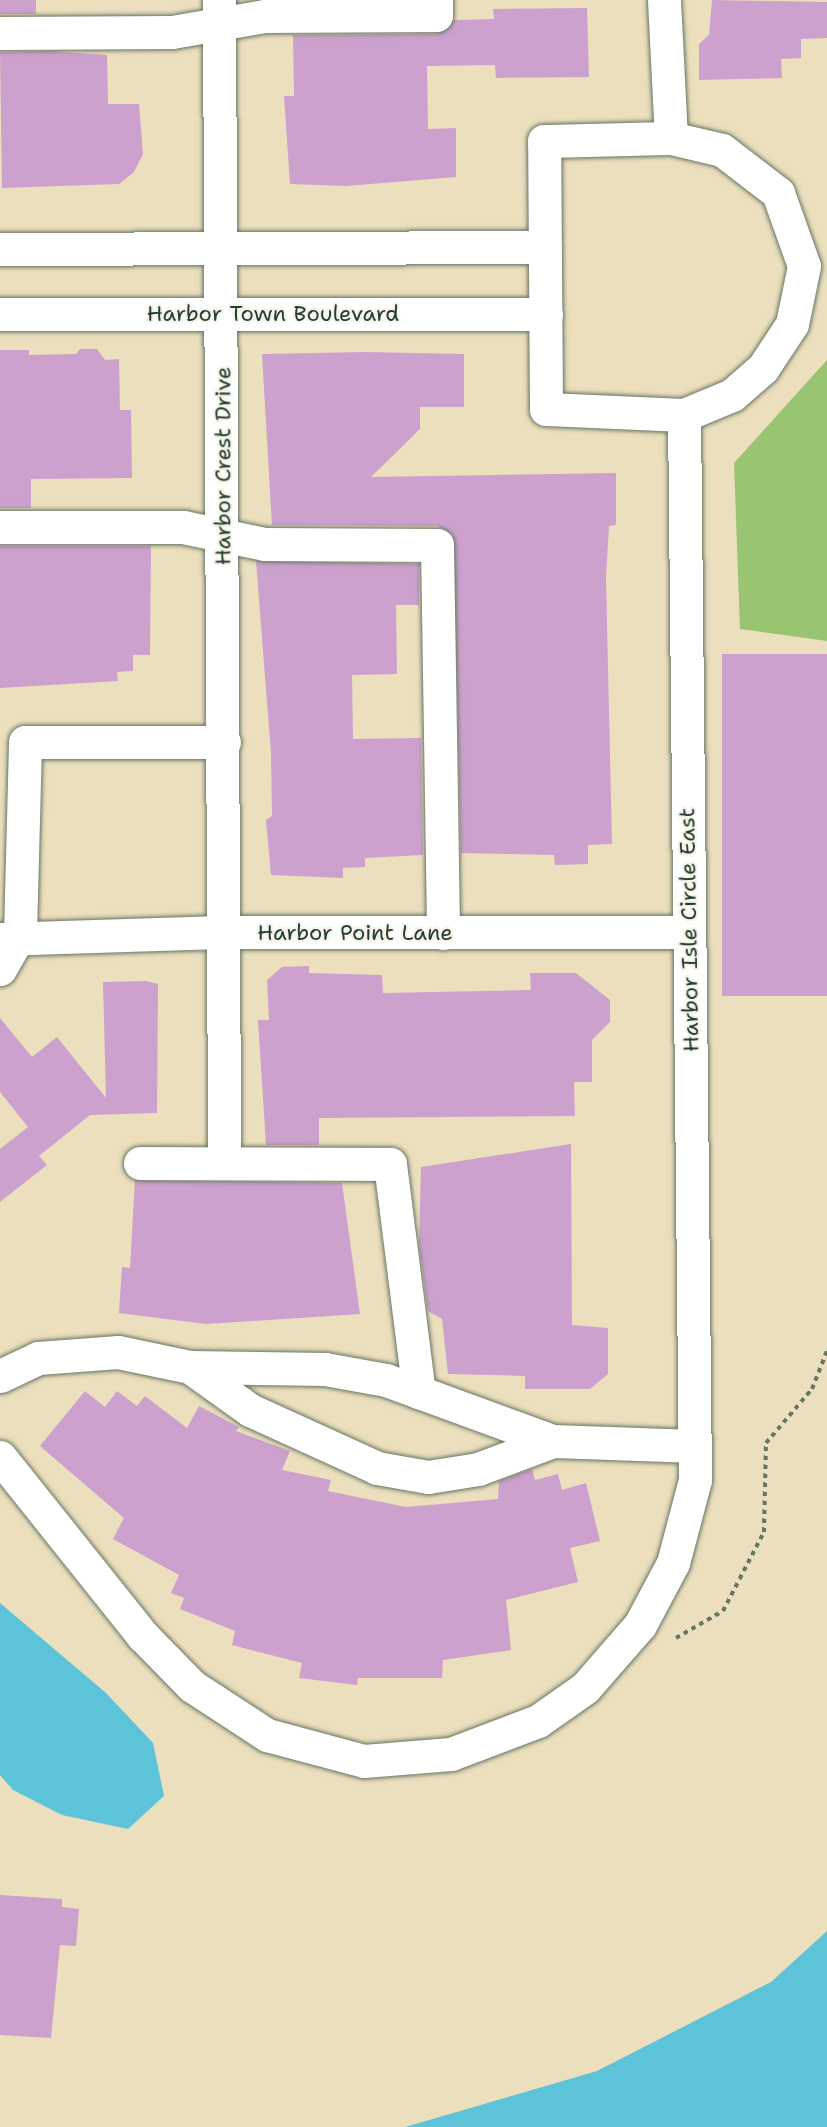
<!DOCTYPE html>
<style>
body{margin:0}
#map{position:relative;width:827px;height:2127px;overflow:hidden;background:#ebdfbd;font-family:"Shantell Sans",sans-serif}
div>[style]{position:absolute}
[style*='--x']{left:calc(var(--x)*1px);top:calc(var(--y)*1px);width:calc(var(--w)*1px);rotate:calc(var(--a)*1deg)}
.green>*{inset:0;background:#99c572}
.water>*{inset:0;background:#5cc3d9}
.building>*{inset:0;background:#cda1cd;transform-origin:0 0}
.path>*{height:4px;margin-top:-2px;transform-origin:0;background:repeating-linear-gradient(90deg,#667664 0 4.5px,transparent 0 9px)}
.roads{filter:drop-shadow(0 0 2px #667664) drop-shadow(0 0 2px #667664)}
.minor>*{height:33px;margin:-16.5px;padding:0 16.5px;transform-origin:16.5px;border-radius:16.5px;background:#fff}
span{translate:-50% -50%;white-space:nowrap;text-align:center;line-height:1.15;-webkit-text-stroke:4.5px #f7f3e8;paint-order:stroke}
.street-label{font-size:22px;color:#1f3d34}
</style>
<div id="map">
<div class="green">
<i style="clip-path:polygon(827px 360px,827px 641px,740px 629px,734px 463px)"></i>
</div>
<div class="water">
<i style="clip-path:polygon(0 1603px,106px 1693px,153px 1743px,164px 1796px,128px 1829px,62px 1815px,13px 1790px,0 1775px)"></i>
<i style="clip-path:polygon(827px 1931px,827px 2127px,405px 2127px,597px 2071px,771px 1982px)"></i>
</div>
<div class="building">
<i style="left:0;top:0;width:36px;height:14px"></i>
<i style="clip-path:polygon(712px 0,827px 2px,827px 38px,801px 39px,801px 58px,781px 59px,782px 78px,699px 80px,699px 44px,709px 35px)"></i>
<i style="clip-path:polygon(587px 8px,589px 77px,496px 78px,495px 65px,427px 66px,428px 129px,456px 128px,456px 177px,346px 186px,290px 184px,284px 96px,294px 96px,293px 35px,436px 34px,454px 20px,494px 19px,493px 9px)"></i>
<i style="clip-path:polygon(50px 51px,107px 55px,108px 104px,139px 104px,143px 154px,134px 172px,119px 184px,2px 188px,0 52px)"></i>
<i style="clip-path:polygon(80px 349px,97px 349px,105px 360px,119px 359px,120px 410px,131px 410px,132px 478px,31px 479px,31px 508px,0 508px,0 350px,29px 350px,29px 355px,76px 354px)"></i>
<i style="clip-path:polygon(365px 352px,464px 354px,464px 407px,420px 407px,420px 429px,371px 477px,616px 473px,616px 525px,609px 526px,606px 577px,612px 844px,588px 845px,588px 864px,555px 865px,554px 855px,461px 853px,453px 535px,437px 526px,272px 525px,262px 354px)"></i>
<i style="clip-path:polygon(0 546px,151px 546px,150px 655px,133px 655px,133px 671px,117px 672px,118px 681px,0 688px)"></i>
<i style="clip-path:polygon(256px 561px,419px 564px,419px 605px,396px 605px,397px 674px,352px 675px,353px 739px,421px 738px,423px 855px,365px 858px,365px 867px,343px 868px,343px 878px,271px 875px,266px 820px,272px 816px,271px 753px)"></i>
<i style="left:827px;top:654px;width:342px;height:105px;rotate:90deg"></i>
<i style="clip-path:polygon(309px 966px,309px 973px,382px 975px,383px 993px,531px 990px,530px 973px,576px 973px,610px 1000px,610px 1022px,592px 1040px,592px 1082px,574px 1082px,575px 1116px,319px 1118px,319px 1145px,266px 1145px,258px 1020px,269px 1020px,267px 980px,282px 967px)"></i>
<i style="clip-path:polygon(146px 981px,158px 984px,157px 1113px,90px 1115px,39px 1156px,47px 1165px,0 1202px,0 1149px,28px 1127px,0 1092px,0 1018px,32px 1057px,57px 1037px,106px 1098px,103px 982px)"></i>
<i style="clip-path:polygon(571px 1144px,572px 1325px,608px 1328px,608px 1374px,590px 1389px,525px 1389px,525px 1376px,448px 1374px,442px 1319px,428px 1311px,419px 1243px,421px 1167px)"></i>
<i style="clip-path:polygon(135px 1180px,342px 1183px,360px 1314px,206px 1324px,119px 1313px,122px 1267px,130px 1268px)"></i>
<i style="clip-path:polygon(85px 1391px,105px 1407px,117px 1391px,137px 1406px,145px 1396px,187px 1428px,199px 1406px,239px 1427px,236px 1431px,290px 1451px,282px 1470px,331px 1480px,328px 1491px,406px 1507px,498px 1499px,499px 1481px,532px 1469px,535px 1480px,558px 1474px,562px 1490px,586px 1483px,600px 1541px,570px 1548px,578px 1582px,506px 1600px,511px 1650px,443px 1660px,442px 1678px,358px 1678px,357px 1685px,299px 1678px,302px 1663px,232px 1645px,235px 1631px,180px 1609px,184px 1598px,171px 1593px,179px 1575px,113px 1539px,124px 1518px,40px 1446px)"></i>
<i style="clip-path:polygon(0 1895px,62px 1899px,62px 1907px,79px 1909px,76px 1946px,60px 1945px,51px 2038px,0 2035px)"></i>
</div>
<div class="path">
<i style="--x:676;--y:1638;--w:54;--a:-29.9"></i>
<i style="--x:723;--y:1611;--w:89;--a:-62.6"></i>
<i style="--x:764;--y:1532;--w:89;--a:-88.7"></i>
<i style="--x:766;--y:1443;--w:71;--a:-49.6"></i>
<i style="--x:812;--y:1389;--w:41;--a:-68.5"></i>
</div>
<div class="roads">
<div class="minor">
<i style="--x:219;--y:0;--w:1163;--a:89.75"></i>
<i style="--x:664;--y:0;--w:138;--a:87.1"></i>
<i style="--x:0;--y:33;--w:172;--a:-0.3"></i>
<i style="--x:172;--y:32;--w:94;--a:-9.8"></i>
<i style="--x:265;--y:16;--w:171;--a:-0.3"></i>
<i style="--x:436;--y:15;--w:15;--a:-90"></i>
<i style="--x:671;--y:138;--w:52;--a:13.2"></i>
<i style="--x:722;--y:150;--w:71;--a:37.5"></i>
<i style="--x:778;--y:193;--w:77;--a:70.4"></i>
<i style="--x:804;--y:266;--w:59;--a:101.7"></i>
<i style="--x:792;--y:324;--w:53;--a:123.4"></i>
<i style="--x:763;--y:368;--w:41;--a:138.9"></i>
<i style="--x:732;--y:395;--w:52;--a:157.4"></i>
<i style="--x:684;--y:415;--w:138;--a:-177.5"></i>
<i style="--x:546;--y:409;--w:268;--a:-90.4"></i>
<i style="--x:544;--y:141;--w:127;--a:-1.4"></i>
<i style="--x:0;--y:249;--w:545;--a:-0.21"></i>
<i style="--x:0;--y:314;--w:546;--a:0"></i>
<i style="--x:0;--y:527;--w:183;--a:0"></i>
<i style="--x:183;--y:527;--w:84;--a:11.7"></i>
<i style="--x:265;--y:544;--w:172;--a:0.3"></i>
<i style="--x:437;--y:545;--w:388;--a:89.1"></i>
<i style="--x:0;--y:939;--w:221;--a:-1.8"></i>
<i style="--x:221;--y:932;--w:468;--a:0"></i>
<i style="--x:0;--y:969;--w:40;--a:-60.3"></i>
<i style="--x:20;--y:934;--w:192;--a:-88.5"></i>
<i style="--x:25;--y:742;--w:199;--a:0"></i>
<i style="--x:140;--y:1163;--w:250;--a:0.2"></i>
<i style="--x:390;--y:1164;--w:230;--a:82.8"></i>
<i style="--x:190;--y:1367;--w:74;--a:35.6"></i>
<i style="--x:250;--y:1410;--w:140;--a:24.5"></i>
<i style="--x:377;--y:1468;--w:52;--a:10"></i>
<i style="--x:428;--y:1477;--w:51;--a:-9.1"></i>
<i style="--x:478;--y:1469;--w:80;--a:-20.5"></i>
<i style="--x:0;--y:1376;--w:42;--a:-25.3"></i>
<i style="--x:38;--y:1358;--w:80;--a:-4.3"></i>
<i style="--x:118;--y:1352;--w:74;--a:11.8"></i>
<i style="--x:190;--y:1367;--w:135;--a:0.8"></i>
<i style="--x:325;--y:1369;--w:62;--a:10.2"></i>
<i style="--x:386;--y:1380;--w:178;--a:20.1"></i>
<i style="--x:553;--y:1441;--w:142;--a:2"></i>
<i style="--x:0;--y:1457;--w:229;--a:51.4"></i>
<i style="--x:143;--y:1636;--w:70;--a:45.6"></i>
<i style="--x:192;--y:1686;--w:90;--a:33.2"></i>
<i style="--x:267;--y:1735;--w:100;--a:15"></i>
<i style="--x:364;--y:1761;--w:87;--a:-4.6"></i>
<i style="--x:451;--y:1754;--w:93;--a:-20.8"></i>
<i style="--x:538;--y:1721;--w:57;--a:-35.1"></i>
<i style="--x:585;--y:1688;--w:84;--a:-48.9"></i>
<i style="--x:640;--y:1625;--w:70;--a:-62"></i>
<i style="--x:673;--y:1563;--w:86;--a:-75.2"></i>
<i style="--x:695;--y:1480;--w:1065;--a:-90.59"></i>
</div>
</div>
<div class="street-label">
<span style="left:273px;top:314px">Harbor Town Boulevard</span>
<span style="left:223px;top:466px;rotate:-90deg">Harbor Crest Drive</span>
<span style="left:689px;top:930px;rotate:-91deg">Harbor Isle Circle East</span>
<span style="left:355px;top:933px">Harbor Point Lane</span>
</div>
</div>
